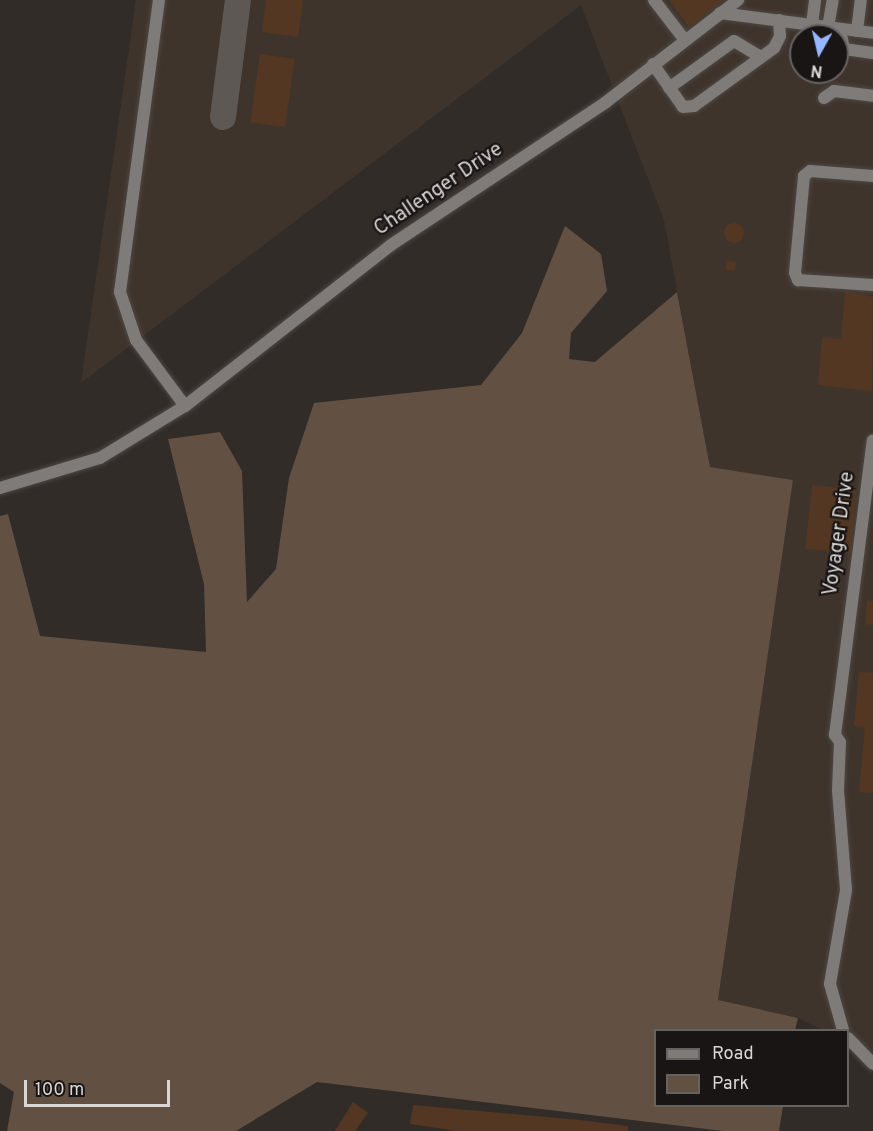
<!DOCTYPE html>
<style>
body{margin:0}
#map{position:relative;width:873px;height:1131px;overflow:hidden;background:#322c28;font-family:Overpass,sans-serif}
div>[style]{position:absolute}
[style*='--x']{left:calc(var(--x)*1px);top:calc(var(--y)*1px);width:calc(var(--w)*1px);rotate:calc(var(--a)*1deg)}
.built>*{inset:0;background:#3f342c}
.green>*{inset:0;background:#625043}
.taxiway>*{height:26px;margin:-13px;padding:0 13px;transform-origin:13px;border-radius:13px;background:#5e5854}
.building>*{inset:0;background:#533722;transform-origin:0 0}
.round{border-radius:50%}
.roads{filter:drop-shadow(0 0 2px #4d4743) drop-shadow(0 0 2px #4d4743)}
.minor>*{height:12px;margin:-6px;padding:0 6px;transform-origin:6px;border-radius:6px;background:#7e7b79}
span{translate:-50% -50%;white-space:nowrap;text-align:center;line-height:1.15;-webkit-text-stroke:4.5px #181514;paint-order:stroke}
.street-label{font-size:20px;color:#dad6d3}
.legend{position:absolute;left:654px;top:1029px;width:195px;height:78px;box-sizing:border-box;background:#181514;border:2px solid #666260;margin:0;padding:8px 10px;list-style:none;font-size:18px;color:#dad6d3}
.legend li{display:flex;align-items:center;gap:12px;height:30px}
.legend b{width:30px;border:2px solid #666260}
.north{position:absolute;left:789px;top:24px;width:60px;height:60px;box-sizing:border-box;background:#181514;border:2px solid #666260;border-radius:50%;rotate:188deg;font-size:16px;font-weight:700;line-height:24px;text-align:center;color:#dad6d3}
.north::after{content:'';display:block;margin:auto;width:21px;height:27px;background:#98b6fd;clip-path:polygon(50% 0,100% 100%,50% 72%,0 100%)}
.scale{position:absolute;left:24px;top:1080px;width:146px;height:27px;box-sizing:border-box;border:3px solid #dad6d3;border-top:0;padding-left:8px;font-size:18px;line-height:21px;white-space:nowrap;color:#dad6d3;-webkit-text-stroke:4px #181514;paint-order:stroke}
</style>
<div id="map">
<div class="built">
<i style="clip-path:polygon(evenodd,136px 0,873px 0,873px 1064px,848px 1042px,848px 1030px,823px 1030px,798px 1018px,718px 1001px,793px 480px,710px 467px,664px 220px,581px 5px,81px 383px,136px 0,801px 36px,837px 36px,837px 72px,801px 72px,801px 36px)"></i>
</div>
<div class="green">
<i style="clip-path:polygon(565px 226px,601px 254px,607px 291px,571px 333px,569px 359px,595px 362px,677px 292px,710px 467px,793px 480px,718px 1000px,798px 1018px,795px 1030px,656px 1030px,656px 1106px,783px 1106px,779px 1131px,723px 1131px,317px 1082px,236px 1131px,7px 1131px,14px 1092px,0 1083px,0 516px,8px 514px,40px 636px,206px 652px,204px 584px,168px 439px,220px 432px,242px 471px,247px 602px,276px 569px,289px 478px,314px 403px,481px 385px,522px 333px)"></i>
</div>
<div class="taxiway">
<i style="--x:223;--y:117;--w:118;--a:-82.7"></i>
</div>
<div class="building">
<i style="clip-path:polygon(266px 0,303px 0,298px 37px,262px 32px)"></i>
<i style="clip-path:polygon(669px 0,724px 0,689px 27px)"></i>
<i style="left:260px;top:54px;width:35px;height:69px;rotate:8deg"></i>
<i class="round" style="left:724px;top:223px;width:20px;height:20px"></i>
<i style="left:727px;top:261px;width:9px;height:9px;rotate:6deg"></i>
<i style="clip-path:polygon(845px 291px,873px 297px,872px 391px,818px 385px,822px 337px,841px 339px)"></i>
<i style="left:812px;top:485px;width:45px;height:64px;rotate:6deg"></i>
<i style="clip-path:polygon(867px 600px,873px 601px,873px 625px,865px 624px)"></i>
<i style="clip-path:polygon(859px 672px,873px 673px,873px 793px,859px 792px,865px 727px,854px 726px)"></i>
<i style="clip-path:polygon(353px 1102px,368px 1113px,355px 1131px,335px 1131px)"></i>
<i style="clip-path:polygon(413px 1105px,580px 1120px,628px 1126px,628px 1131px,457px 1131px,410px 1124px)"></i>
</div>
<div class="roads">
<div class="minor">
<i style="--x:654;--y:0;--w:49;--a:52.4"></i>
<i style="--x:720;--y:13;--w:154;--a:7.4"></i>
<i style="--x:812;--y:25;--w:25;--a:-83"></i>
<i style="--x:828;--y:27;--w:27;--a:-80"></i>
<i style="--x:840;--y:29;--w:20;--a:79"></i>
<i style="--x:844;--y:49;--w:29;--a:8"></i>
<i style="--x:857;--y:31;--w:31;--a:-83"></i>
<i style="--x:653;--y:64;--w:52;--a:55.1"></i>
<i style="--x:683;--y:107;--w:11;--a:-5"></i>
<i style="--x:694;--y:106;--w:99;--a:-35.9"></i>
<i style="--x:774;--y:48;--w:13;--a:-63"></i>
<i style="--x:780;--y:36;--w:16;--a:-94"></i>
<i style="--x:669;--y:88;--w:80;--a:-35.9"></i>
<i style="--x:734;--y:41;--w:31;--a:31"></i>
<i style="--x:824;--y:98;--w:12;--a:-35"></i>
<i style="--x:834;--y:91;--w:39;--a:7"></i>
<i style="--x:873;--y:176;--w:63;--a:-175.5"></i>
<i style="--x:810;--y:171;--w:8;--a:140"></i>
<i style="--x:804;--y:176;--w:97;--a:95.3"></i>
<i style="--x:795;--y:273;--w:8;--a:67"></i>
<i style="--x:798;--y:280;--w:75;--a:3.8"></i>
<i style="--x:185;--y:406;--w:261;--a:-38"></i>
<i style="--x:391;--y:245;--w:258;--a:-33.6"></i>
<i style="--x:606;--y:102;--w:167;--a:-37.7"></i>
<i style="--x:0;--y:488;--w:104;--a:-16.7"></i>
<i style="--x:100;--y:458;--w:100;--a:-31.5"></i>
<i style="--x:185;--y:406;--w:82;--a:-126.6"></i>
<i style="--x:136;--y:340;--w:51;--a:-108.4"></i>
<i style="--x:120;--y:292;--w:295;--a:-82.4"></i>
<i style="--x:843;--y:1030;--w:48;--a:-105.8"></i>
<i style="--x:830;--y:984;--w:95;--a:-80.3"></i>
<i style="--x:846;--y:890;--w:100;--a:-94.6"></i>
<i style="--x:838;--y:790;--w:48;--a:-87.6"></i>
<i style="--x:840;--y:742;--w:9;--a:-126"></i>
<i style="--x:835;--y:735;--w:297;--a:-82.7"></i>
<i style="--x:848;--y:1038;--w:36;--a:46"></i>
</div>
</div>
<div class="street-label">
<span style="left:439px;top:190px;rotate:-34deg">Challenger Drive</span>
<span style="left:840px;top:534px;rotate:-82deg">Voyager Drive</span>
</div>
<ul class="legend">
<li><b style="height:8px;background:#7e7b79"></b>Road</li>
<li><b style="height:16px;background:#625043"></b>Park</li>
</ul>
<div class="north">N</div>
<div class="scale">100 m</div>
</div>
